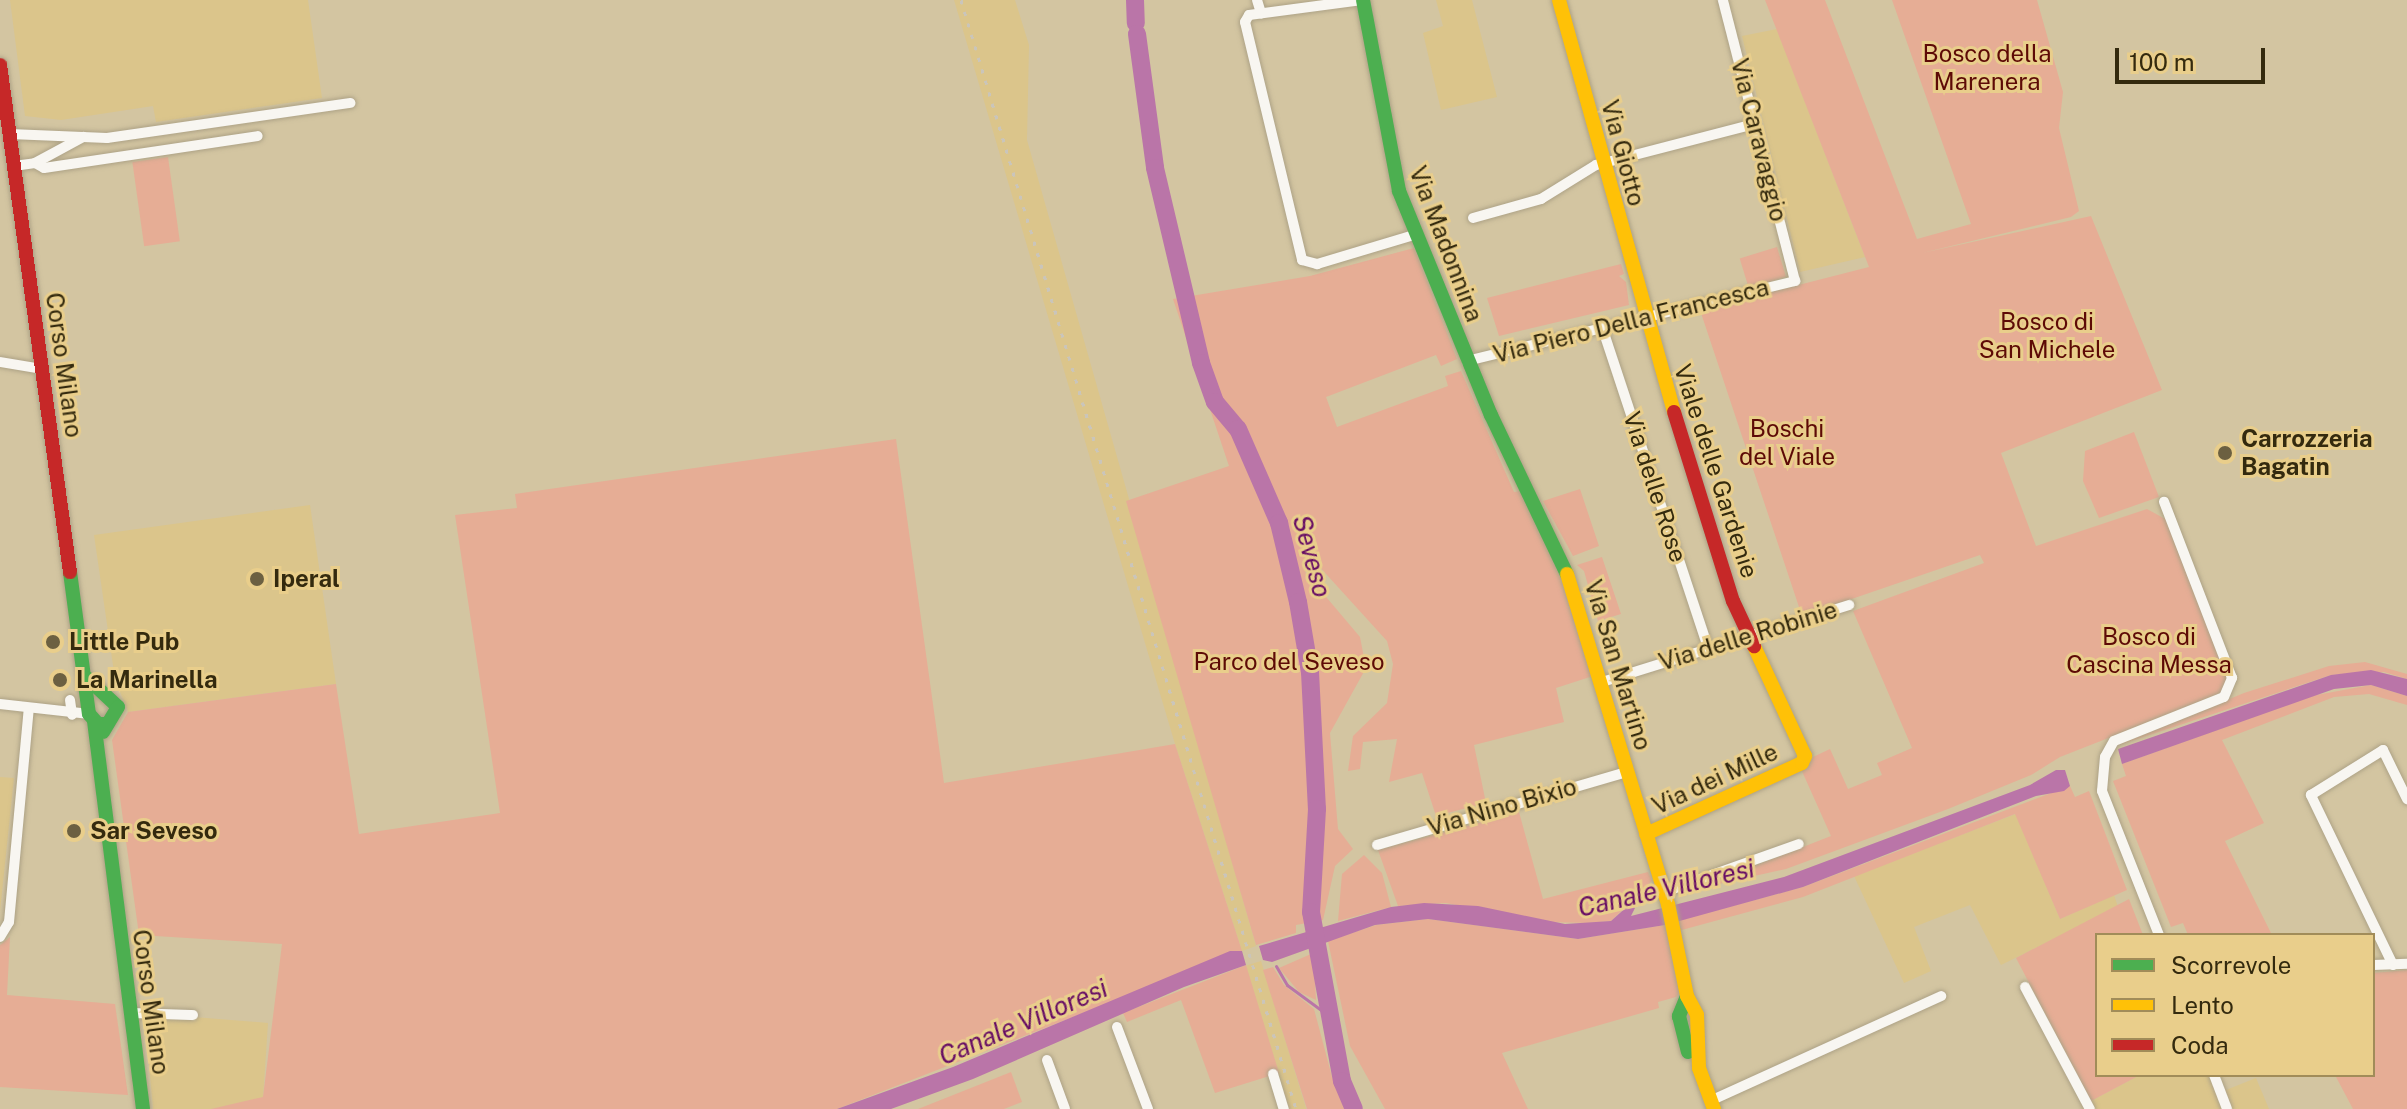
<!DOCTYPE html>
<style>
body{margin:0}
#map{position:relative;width:2407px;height:1109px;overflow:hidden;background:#d3c5a1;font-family:"Public Sans",sans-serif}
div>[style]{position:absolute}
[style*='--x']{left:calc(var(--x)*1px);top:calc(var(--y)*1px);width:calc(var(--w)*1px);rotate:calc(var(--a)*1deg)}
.built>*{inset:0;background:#dbc58b;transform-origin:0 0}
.green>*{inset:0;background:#e6ad95;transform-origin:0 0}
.water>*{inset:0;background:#ba75a8}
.stream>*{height:3px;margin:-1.5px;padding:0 1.5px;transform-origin:1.5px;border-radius:1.5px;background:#ba75a8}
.river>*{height:18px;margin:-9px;padding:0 9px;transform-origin:9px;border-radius:9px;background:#ba75a8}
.roads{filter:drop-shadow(0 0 2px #ada286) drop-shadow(0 0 2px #ada286)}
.street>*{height:10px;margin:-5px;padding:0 5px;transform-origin:5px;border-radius:5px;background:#f8f6f1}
.fast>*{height:14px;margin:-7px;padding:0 7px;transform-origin:7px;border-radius:7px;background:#4caf50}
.slow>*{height:14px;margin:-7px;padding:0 7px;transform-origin:7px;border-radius:7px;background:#ffc107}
.jam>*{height:14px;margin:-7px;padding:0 7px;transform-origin:7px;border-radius:7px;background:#c62828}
.rail>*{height:3px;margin-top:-1.5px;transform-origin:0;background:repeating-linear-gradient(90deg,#cac5ba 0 4px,transparent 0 12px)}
.dots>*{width:22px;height:22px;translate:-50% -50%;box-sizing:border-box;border:4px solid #e9ce8b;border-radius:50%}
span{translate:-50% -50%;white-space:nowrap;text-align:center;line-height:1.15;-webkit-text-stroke:6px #e9ce8b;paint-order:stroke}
.park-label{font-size:24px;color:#5d0a06}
.street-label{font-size:24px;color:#342a0e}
.poi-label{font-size:24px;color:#342a0e;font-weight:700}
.left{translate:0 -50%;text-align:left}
.water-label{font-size:26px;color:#660c64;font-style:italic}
.legend{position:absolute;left:2095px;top:933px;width:280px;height:144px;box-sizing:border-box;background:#e9ce8b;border:2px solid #a18c59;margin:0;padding:10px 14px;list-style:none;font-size:24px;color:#342a0e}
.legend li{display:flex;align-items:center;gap:16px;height:40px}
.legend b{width:40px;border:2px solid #a18c59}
.scale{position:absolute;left:2115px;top:48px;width:150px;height:36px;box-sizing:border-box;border:4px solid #342a0e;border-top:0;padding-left:10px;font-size:24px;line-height:28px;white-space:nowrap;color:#342a0e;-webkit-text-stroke:6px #e9ce8b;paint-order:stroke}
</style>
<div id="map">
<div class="built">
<i style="clip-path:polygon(10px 0,308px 0,322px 98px,156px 122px,153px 106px,61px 120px,25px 116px)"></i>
<i style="clip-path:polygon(954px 0,1015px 0,1029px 45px,1027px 140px,1256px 946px,1242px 951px,1175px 744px)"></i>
<i style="clip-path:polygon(1436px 0,1472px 0,1497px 97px,1441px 110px,1423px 33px,1443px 26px)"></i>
<i style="clip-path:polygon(1777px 29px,1865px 257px,1800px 272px,1742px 36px)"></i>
<i style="clip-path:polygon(310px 505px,336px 684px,128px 712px,115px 679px,94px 535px)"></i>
<i style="clip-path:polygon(0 777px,14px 778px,0 911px)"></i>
<i style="clip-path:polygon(2016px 814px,2060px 919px,2114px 895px,2118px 907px,2001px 965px,1970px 905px,1914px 927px,1931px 971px,1904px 983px,1854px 876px)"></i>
<i style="left:1261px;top:961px;width:155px;height:16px;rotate:73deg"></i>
<i style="clip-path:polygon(144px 1013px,268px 1023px,263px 1098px,211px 1109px,153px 1109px)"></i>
<i style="clip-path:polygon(2140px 1075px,2214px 1075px,2221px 1092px,2256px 1078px,2269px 1109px,2094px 1109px,2091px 1101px)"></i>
</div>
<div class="green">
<i style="clip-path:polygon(1765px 0,1825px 0,1917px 239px,1971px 224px,1892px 0,2037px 0,2063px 92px,2059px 128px,2079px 211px,2071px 217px,1922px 253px,2091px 216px,2162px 390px,2001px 453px,2036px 546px,2147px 509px,2167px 520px,2228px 676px,2223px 693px,2060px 757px,2031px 775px,1948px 809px,1786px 869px,1696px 889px,1831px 836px,1801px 769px,1813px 757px,1830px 749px,1848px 789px,1882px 775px,1877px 763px,1912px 748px,1853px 611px,1984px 563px,1980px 555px,1802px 616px,1700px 310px,1869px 267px)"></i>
<i style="left:168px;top:157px;width:85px;height:36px;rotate:82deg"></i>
<i style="left:1777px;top:247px;width:31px;height:39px;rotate:73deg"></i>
<i style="clip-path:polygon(1414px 248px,1457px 359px,1441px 366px,1436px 355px,1326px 397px,1337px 427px,1448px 386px,1445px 376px,1461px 371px,1514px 492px,1521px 491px,1553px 555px,1593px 676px,1556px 688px,1564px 722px,1474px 745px,1486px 803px,1436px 816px,1422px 773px,1389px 782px,1397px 739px,1363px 742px,1360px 769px,1348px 771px,1353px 736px,1387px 703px,1393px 664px,1387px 641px,1317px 564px,1305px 572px,1360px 637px,1366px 668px,1330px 733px,1338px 829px,1353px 849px,1335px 866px,1323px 920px,1296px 925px,1296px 933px,1256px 945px,1126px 501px,1229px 466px,1173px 299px,1310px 276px)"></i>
<i style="clip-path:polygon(1621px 264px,1624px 274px,1619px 276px,1626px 282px,1629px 305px,1499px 336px,1487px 298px)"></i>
<i style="clip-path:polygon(2134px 432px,2159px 497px,2099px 518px,2083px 481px,2085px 451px)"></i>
<i style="clip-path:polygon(896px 439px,944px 783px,1175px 744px,1242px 951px,837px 1109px,211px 1109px,263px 1097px,282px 944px,139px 935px,112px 740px,128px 712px,336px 684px,359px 834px,500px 813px,455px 515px,517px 508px,515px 494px)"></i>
<i style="clip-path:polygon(1580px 489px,1599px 546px,1573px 556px,1543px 501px)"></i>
<i style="clip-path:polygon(1602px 557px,1621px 614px,1598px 621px,1584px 571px,1577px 565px)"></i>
<i style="clip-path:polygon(2365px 662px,2407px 674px,2407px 679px,2384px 672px,2331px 675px,2116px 746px,2244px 693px,2329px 666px)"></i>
<i style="clip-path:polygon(2371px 685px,2407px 696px,2407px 705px,2369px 694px,2334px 697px,2222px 740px,2264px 823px,2225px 841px,2272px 935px,2188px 935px,2183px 923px,2171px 927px,2113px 781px,2126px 776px,2122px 764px,2311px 696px)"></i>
<i style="clip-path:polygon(2070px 786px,2075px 797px,2089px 791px,2127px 890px,2060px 919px,2015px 814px,1803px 897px,1678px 931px,1676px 921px,1803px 887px)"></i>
<i style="clip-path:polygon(1519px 812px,1543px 899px,1648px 872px,1652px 881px,1611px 921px,1588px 923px,1547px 922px,1446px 903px,1398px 906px,1378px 850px)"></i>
<i style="clip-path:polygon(1364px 855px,1382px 873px,1391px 907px,1338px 921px,1342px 874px)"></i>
<i style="clip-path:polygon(2129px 899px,2143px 935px,2097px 935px,2097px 1075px,2140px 1075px,2091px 1101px,2016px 958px)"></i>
<i style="clip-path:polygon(1428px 919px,1578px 939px,1665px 925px,1681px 990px,1676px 997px,1658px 1002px,1659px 1008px,1502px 1053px,1528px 1109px,1385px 1109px,1350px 1046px,1328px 941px,1376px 925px)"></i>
<i style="clip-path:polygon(10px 937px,7px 995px,115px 1004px,128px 1095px,0 1087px,0 945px)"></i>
<i style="clip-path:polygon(1311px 954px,1315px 982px,1316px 1000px,1299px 992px,1279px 968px)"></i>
<i style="clip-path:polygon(1246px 965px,1279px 1073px,1215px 1093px,1181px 1000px,1127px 1022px,1123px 1013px)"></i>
<i style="clip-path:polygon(1273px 967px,1284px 985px,1314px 1009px,1332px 1077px,1347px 1109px,1307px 1109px,1263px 970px)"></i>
<i style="clip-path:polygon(2407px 970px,2407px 1109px,2353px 1109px,2335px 1075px,2373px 1075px,2373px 973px)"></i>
<i style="clip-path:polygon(1011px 1072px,1022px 1102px,1004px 1109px,918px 1109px)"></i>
</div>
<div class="water">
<i style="clip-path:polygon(2371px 670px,2407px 679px,2407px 696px,2371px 685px,2334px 689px,2122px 764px,2118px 749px,2331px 675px)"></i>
<i style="clip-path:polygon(2056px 770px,2065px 770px,2070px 786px,2064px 791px,2036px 796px,1803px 887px,1665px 925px,1578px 939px,1428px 919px,1375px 925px,1272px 962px,1263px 960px,1259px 946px,1391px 907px,1424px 903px,1478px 906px,1565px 924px,1611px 921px,1630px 904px,1635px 908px,1631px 916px,1784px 877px,2030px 785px)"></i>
<i style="clip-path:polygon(1230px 951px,1242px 951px,1246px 965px,1184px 987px,973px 1079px,891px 1109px,837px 1109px,953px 1067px)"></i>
</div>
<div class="stream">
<i style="--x:1276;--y:966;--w:22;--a:60"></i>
<i style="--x:1287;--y:985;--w:56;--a:36.3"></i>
</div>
<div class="river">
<i style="--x:1135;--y:0;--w:23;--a:88"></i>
<i style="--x:1137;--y:34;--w:135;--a:82.3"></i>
<i style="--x:1155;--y:168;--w:200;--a:76.7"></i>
<i style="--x:1201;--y:363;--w:41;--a:70.3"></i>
<i style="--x:1215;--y:402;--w:35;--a:50"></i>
<i style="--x:1238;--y:429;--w:103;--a:66.4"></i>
<i style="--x:1279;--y:523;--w:81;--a:76.5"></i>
<i style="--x:1298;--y:602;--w:71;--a:80.3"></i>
<i style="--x:1310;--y:672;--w:137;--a:87.1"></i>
<i style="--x:1317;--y:809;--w:103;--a:93.3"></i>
<i style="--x:1311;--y:912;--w:172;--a:79.6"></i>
<i style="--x:1342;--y:1081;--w:30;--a:67"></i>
</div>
<div class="roads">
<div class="street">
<i style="--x:1257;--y:0;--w:14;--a:73"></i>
<i style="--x:1362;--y:0;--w:114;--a:172.4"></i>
<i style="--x:1249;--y:15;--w:8;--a:120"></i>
<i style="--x:1245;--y:22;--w:245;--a:76.5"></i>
<i style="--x:1302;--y:260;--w:16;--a:15"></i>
<i style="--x:1317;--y:264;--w:104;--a:-16.7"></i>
<i style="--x:10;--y:134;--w:97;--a:2.4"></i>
<i style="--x:107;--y:138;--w:246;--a:-8.2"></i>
<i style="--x:35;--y:163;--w:10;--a:29"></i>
<i style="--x:44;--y:168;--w:216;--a:-8.5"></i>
<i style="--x:14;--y:166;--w:21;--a:-8"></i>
<i style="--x:35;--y:163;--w:55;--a:-28.4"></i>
<i style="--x:1473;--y:218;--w:71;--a:-15.6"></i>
<i style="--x:1541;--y:199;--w:65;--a:-31.7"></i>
<i style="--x:1596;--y:165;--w:163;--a:-14.5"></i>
<i style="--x:1602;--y:327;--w:338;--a:71.7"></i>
<i style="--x:1467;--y:361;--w:338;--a:-13.7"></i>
<i style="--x:1795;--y:281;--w:290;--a:-104.4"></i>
<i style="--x:0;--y:362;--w:43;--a:9.5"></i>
<i style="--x:1602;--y:682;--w:259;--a:-17.3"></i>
<i style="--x:70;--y:700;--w:15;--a:82"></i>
<i style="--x:0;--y:704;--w:90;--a:6.4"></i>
<i style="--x:1377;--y:845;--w:260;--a:-16.3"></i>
<i style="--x:1664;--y:892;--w:143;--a:-19.6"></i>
<i style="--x:2159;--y:935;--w:155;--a:-111.6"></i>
<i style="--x:2102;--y:791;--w:34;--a:-85"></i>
<i style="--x:2105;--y:757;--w:18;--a:-61"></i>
<i style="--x:2114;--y:741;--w:118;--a:-21.8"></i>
<i style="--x:2224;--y:697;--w:21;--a:-67"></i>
<i style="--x:2232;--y:678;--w:189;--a:-111.1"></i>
<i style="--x:0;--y:937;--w:17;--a:-59"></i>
<i style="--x:9;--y:922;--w:215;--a:-84.7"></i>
<i style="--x:2373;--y:965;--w:34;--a:-2"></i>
<i style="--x:2393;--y:965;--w:189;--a:-115.8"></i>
<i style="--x:2311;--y:795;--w:85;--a:-32"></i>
<i style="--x:2383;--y:750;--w:55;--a:63.9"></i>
<i style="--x:2025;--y:987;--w:138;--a:62"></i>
<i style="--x:130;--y:1013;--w:63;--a:1.8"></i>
<i style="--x:1117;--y:1027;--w:88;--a:69.3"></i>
<i style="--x:1047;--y:1060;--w:52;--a:69.8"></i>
<i style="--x:1273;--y:1074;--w:37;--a:73"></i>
<i style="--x:2214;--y:1075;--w:36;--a:69"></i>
<i style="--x:1710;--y:1101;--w:254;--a:-24.4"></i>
</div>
<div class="fast">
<i style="--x:1363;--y:0;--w:194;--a:79.3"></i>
<i style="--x:1399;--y:191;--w:242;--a:67.7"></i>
<i style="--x:1491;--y:415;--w:176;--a:64.5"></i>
<i style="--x:70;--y:572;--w:143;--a:82.4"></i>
<i style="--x:89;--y:714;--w:13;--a:48"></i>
<i style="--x:98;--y:724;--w:9;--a:0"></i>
<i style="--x:87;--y:678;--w:42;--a:43.1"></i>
<i style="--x:118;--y:707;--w:29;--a:121"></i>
<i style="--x:94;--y:721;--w:391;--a:82.8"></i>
<i style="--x:1687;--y:996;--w:22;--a:112"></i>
<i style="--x:1679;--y:1016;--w:37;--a:76"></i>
</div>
<div class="slow">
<i style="--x:1559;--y:0;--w:428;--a:74.4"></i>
<i style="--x:1567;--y:574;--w:345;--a:73"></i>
<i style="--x:1668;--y:904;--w:94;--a:78.3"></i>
<i style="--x:1687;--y:996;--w:21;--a:62"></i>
<i style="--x:1697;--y:1015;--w:53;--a:87.8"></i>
<i style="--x:1699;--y:1068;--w:44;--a:69.9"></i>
<i style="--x:1646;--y:834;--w:171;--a:-24.5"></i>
<i style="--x:1802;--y:763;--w:8;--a:-67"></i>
<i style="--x:1805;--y:756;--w:121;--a:-114.9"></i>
</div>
<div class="jam">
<i style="--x:0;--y:65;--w:512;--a:82.14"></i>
<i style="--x:1674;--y:412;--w:198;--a:72.7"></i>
<i style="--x:1733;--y:601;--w:50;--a:65"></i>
</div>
</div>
<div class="rail">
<i style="--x:961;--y:0;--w:1158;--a:73.19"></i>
</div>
<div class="dots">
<i style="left:2225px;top:453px;background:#6c6041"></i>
<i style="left:257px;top:579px;background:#6c6041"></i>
<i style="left:53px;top:642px;background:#6c6041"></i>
<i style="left:60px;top:680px;background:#6c6041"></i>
<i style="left:74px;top:831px;background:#6c6041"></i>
</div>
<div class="park-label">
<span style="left:1987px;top:68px">Bosco della<br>Marenera</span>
<span style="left:2047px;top:336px">Bosco di<br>San Michele</span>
<span style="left:1787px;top:443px">Boschi<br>del Viale</span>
<span style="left:2149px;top:651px">Bosco di<br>Cascina Messa</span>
<span style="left:1289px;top:662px">Parco del Seveso</span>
</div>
<div class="street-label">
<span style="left:1759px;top:140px;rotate:76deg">Via Caravaggio</span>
<span style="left:1623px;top:153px;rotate:75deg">Via Giotto</span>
<span style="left:1446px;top:244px;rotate:69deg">Via Madonnina</span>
<span style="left:1631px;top:321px;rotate:-14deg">Via Piero Della Francesca</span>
<span style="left:64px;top:365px;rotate:82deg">Corso Milano</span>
<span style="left:1716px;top:471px;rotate:72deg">Viale delle Gardenie</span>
<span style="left:1655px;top:487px;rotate:72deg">Via delle Rose</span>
<span style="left:1748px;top:636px;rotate:-17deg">Via delle Robinie</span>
<span style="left:1618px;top:665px;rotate:73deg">Via San Martino</span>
<span style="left:1715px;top:779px;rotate:-25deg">Via dei Mille</span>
<span style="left:1502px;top:807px;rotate:-16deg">Via Nino Bixio</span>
<span style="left:151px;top:1002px;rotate:82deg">Corso Milano</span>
</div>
<div class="poi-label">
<span class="left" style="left:2241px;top:453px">Carrozzeria<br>Bagatin</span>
<span class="left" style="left:273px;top:579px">Iperal</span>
<span class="left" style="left:69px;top:642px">Little Pub</span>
<span class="left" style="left:76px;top:680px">La Marinella</span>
<span class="left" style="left:90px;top:831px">Sar Seveso</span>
</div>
<div class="water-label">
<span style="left:1312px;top:556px;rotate:75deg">Seveso</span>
<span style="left:1666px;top:888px;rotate:-13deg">Canale Villoresi</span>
<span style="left:1023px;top:1022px;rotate:-23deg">Canale Villoresi</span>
</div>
<ul class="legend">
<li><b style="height:10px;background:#4caf50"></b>Scorrevole</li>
<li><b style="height:10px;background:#ffc107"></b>Lento</li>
<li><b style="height:10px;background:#c62828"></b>Coda</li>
</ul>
<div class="scale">100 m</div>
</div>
